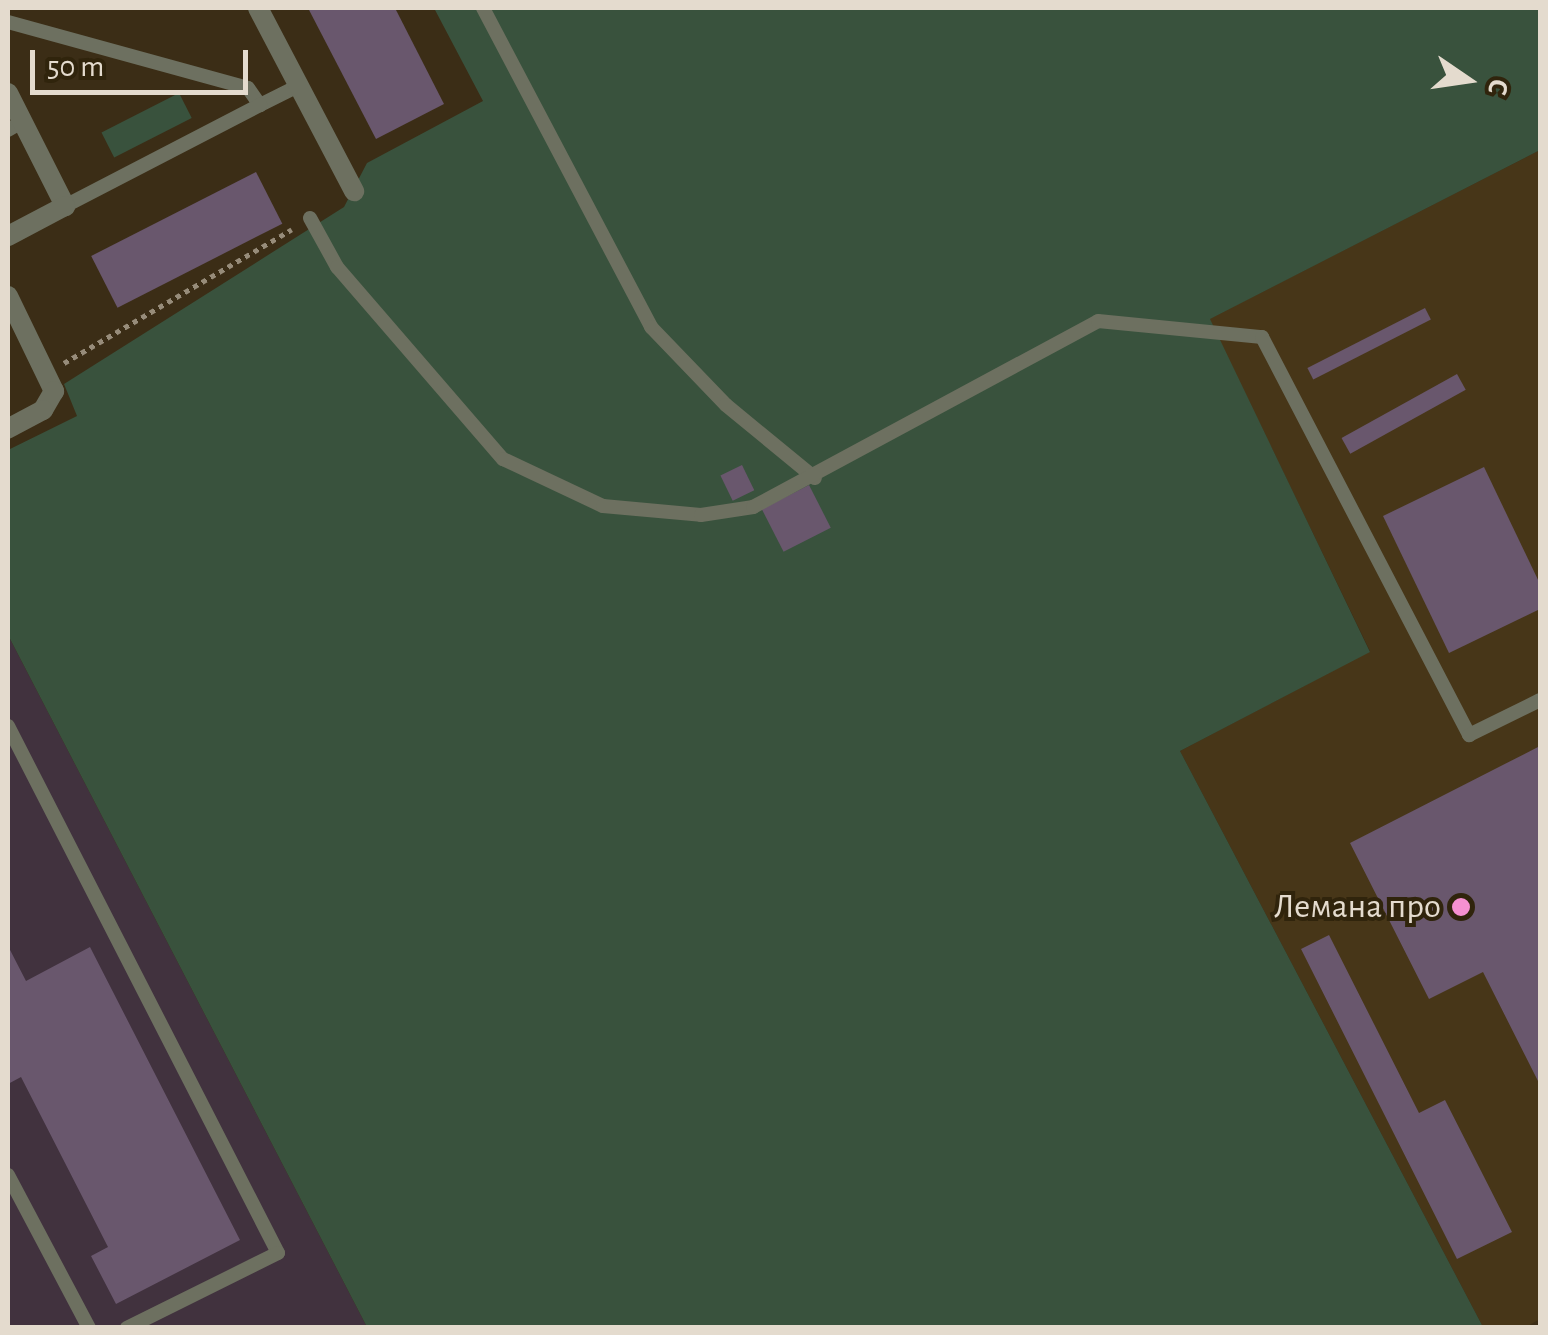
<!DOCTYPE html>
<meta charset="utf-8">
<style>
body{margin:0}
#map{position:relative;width:1548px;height:1335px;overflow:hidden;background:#3b2d16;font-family:"Alegreya Sans",sans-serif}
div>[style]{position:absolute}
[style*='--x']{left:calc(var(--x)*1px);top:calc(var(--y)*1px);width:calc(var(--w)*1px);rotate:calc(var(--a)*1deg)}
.built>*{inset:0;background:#473618}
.education>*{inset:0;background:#41323e}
.green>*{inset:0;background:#39523d;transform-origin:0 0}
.building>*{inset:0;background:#69576d;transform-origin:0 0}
.path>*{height:5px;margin-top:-2.5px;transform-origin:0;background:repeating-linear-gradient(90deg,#978c7a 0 5px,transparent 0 10px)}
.lane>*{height:14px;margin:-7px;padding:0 7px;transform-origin:7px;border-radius:7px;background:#6d7060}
.street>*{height:20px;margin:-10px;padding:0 10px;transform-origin:10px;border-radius:10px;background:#6d7060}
.dots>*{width:28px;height:28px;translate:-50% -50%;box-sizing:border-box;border:5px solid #30240c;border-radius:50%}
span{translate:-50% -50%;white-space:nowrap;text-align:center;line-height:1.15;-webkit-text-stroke:8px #30240c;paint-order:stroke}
.poi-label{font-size:35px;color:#e4dbce}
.right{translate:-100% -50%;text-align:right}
.frame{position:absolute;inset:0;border:10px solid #e4dbce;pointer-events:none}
.north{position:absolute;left:1418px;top:30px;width:100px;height:100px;-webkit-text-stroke:8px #30240c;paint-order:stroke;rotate:103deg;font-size:28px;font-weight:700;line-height:40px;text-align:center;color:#e4dbce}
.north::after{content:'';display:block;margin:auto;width:35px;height:45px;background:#e4dbce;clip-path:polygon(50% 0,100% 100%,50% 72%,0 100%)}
.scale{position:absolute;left:30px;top:50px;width:218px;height:45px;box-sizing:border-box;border:5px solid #e4dbce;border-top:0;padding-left:12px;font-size:30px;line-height:35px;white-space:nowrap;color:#e4dbce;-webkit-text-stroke:8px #30240c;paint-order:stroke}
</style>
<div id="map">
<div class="built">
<i style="clip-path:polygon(1540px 150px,1540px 1319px,1526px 1327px,1483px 1327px,1180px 751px,1370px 651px,1209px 319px)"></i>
</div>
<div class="education">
<i style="clip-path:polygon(8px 635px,367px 1327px,8px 1327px)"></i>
</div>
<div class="green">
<i style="clip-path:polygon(434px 8px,1540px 8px,1540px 150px,1210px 319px,1370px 652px,1180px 751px,1483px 1327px,367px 1327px,8px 635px,8px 450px,77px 416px,64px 384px,344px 207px,367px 163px,483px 101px)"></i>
<i style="left:179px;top:93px;width:28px;height:87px;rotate:63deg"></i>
</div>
<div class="building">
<i style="clip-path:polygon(308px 8px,395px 8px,444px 104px,376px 139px)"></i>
<i style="left:256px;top:172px;width:58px;height:185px;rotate:63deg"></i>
<i style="left:1425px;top:308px;width:13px;height:132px;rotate:63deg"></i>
<i style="left:1457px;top:374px;width:18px;height:132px;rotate:61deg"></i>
<i style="left:742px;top:465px;width:28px;height:24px;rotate:64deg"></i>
<i style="clip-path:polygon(1484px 467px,1540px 584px,1540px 609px,1449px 653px,1383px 516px)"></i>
<i style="left:809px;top:485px;width:48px;height:53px;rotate:63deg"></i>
<i style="clip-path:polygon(1540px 746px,1540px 1085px,1483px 972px,1429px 999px,1350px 843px)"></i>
<i style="clip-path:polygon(1329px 935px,1419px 1113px,1445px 1100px,1512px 1232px,1457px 1259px,1301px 949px)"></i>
<i style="clip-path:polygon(8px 946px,26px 981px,90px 947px,240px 1240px,116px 1304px,91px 1256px,108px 1247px,21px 1077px,8px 1084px)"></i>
</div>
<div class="path">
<i style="--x:64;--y:363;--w:264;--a:-30.4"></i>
</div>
<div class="lane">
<i style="--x:483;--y:8;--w:361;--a:62.2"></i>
<i style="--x:651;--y:327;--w:108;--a:46.1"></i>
<i style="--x:726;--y:405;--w:115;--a:39.4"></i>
<i style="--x:8;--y:22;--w:249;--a:15.4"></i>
<i style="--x:248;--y:88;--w:21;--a:55"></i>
<i style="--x:260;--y:105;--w:42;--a:-26.6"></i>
<i style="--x:8;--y:130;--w:16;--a:-30"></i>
<i style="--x:65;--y:206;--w:220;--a:-27.4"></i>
<i style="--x:310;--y:218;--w:56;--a:61.1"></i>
<i style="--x:337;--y:267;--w:254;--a:49.2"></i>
<i style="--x:503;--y:459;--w:110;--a:25.2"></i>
<i style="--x:603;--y:506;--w:98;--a:5.2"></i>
<i style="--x:701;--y:515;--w:53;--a:-8.7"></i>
<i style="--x:753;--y:507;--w:392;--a:-28.3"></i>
<i style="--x:1098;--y:321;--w:165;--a:5.6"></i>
<i style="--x:1262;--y:337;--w:449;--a:62.5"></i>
<i style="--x:1469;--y:735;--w:79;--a:-26.2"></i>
<i style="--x:8;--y:726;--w:592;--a:62.87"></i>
<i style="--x:278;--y:1253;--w:169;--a:153.6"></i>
<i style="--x:8;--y:1175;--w:173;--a:62.1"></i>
</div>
<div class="street">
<i style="--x:258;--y:8;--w:207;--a:62.3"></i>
<i style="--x:8;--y:93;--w:127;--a:63.2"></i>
<i style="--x:65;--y:206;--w:64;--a:152.2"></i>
<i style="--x:8;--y:296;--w:106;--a:64.2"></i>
<i style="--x:54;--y:391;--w:22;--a:120"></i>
<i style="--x:43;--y:410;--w:40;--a:152"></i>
</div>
<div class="dots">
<i style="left:1461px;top:907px;background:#f690d1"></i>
</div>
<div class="poi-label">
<span class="right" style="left:1441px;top:907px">Лемана про</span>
</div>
<div class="frame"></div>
<div class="north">С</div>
<div class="scale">50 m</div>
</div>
